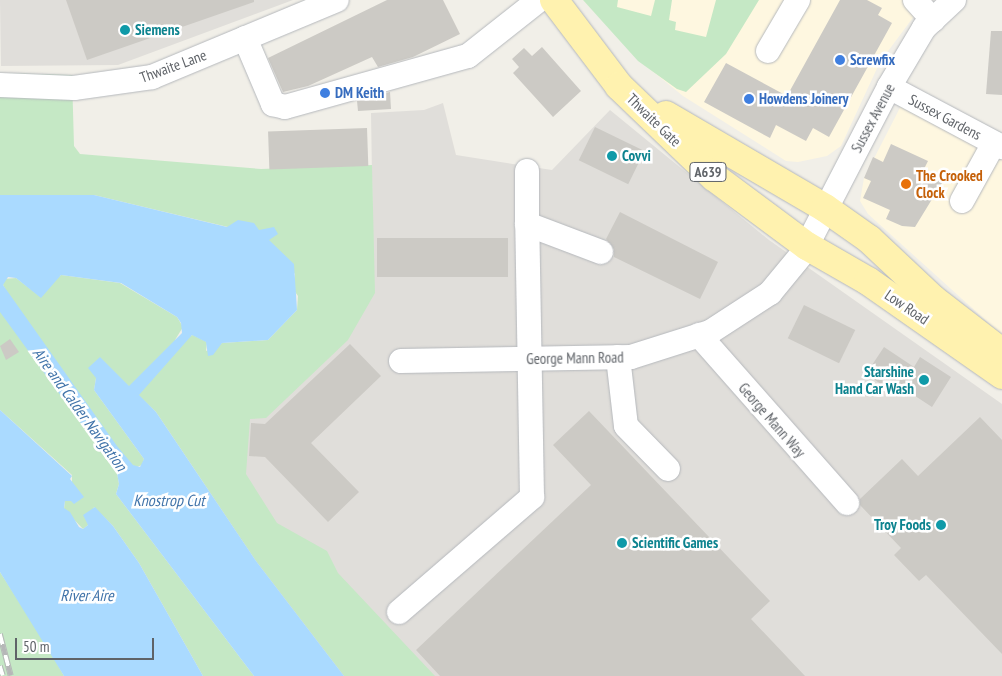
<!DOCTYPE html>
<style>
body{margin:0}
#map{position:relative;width:1002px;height:676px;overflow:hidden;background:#f1efe8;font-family:"PT Sans Narrow",sans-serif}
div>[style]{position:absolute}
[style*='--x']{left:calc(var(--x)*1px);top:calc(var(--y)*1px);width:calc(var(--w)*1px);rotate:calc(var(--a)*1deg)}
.commercial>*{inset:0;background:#fef7e0}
.industrial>*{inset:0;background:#e0deda}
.green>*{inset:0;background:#c5e8c5}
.water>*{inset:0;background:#aadaff}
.building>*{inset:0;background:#cccac5;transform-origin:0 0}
.roads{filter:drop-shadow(0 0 1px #b5b8bc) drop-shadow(0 0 1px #b5b8bc)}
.minor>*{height:24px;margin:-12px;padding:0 12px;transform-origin:12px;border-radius:12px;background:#fff}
.major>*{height:28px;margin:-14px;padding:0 14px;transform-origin:14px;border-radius:14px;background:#fff2af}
.rail>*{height:5.5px;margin-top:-2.75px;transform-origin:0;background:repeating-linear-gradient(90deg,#fff 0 11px,#b6b7b8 0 22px);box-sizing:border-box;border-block:1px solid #b6b7b8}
.dots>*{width:14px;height:14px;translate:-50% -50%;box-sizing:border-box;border:2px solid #fff;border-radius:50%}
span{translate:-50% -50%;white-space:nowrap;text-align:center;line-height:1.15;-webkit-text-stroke:5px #fff;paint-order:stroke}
.shield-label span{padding:1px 4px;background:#fff;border:1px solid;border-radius:4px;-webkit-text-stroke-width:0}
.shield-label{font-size:14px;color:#5f6368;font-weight:700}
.culture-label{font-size:15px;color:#0d838f;font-weight:700}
.left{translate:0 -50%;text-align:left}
.right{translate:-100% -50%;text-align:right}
.shop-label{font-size:15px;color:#366cbe;font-weight:700}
.street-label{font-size:15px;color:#5f6368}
.food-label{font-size:15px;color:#c56008;font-weight:700}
.water-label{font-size:16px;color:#4174aa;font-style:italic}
.scale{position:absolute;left:15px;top:638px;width:139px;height:22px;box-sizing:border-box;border:2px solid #5f6368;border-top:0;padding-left:6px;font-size:15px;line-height:18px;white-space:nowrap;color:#5f6368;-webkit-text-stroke:4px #fff;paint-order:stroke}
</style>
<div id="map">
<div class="commercial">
<i style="clip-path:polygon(583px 0,926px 0,880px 62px,841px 146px,827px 156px,798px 162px,786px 161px,683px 96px,640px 61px)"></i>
<i style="clip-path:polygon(906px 96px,1002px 147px,1002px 335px,868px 214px,860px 201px,864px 178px)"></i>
</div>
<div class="industrial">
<i style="clip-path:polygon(0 0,293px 0,118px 65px,1px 66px)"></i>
<i style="clip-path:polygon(443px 103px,456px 155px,552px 170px,610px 110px,769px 240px,1002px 404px,1002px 676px,344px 676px,256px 561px,204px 483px,373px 238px,371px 113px,424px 110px)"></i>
</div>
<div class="green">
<i style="clip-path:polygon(583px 0,618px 0,617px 7px,651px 16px,655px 0,672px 0,669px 20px,676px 22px,675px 30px,706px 37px,716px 0,759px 0,726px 54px,686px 92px,677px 89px,638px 61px)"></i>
<i style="clip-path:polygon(0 73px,72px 75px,74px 146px,80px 154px,261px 169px,372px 165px,375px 293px,348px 340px,266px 418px,250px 419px,246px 474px,277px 523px,327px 551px,338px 573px,435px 676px,344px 676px,256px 561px,156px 412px,122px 380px,96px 378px,94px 390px,144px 459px,142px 465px,137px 467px,104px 456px,117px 473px,119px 484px,116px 494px,254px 676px,203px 676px,139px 563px,113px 526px,94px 507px,88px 525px,83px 529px,64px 509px,65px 501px,72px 501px,72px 475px,0 410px,0 307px,11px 299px,3px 285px,4px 279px,16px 278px,37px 294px,61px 275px,120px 283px,177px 317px,183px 327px,175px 340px,193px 335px,207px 342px,206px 351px,222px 343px,268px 340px,297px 310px,298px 296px,293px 289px,295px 274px,259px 230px,228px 227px,94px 195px,0 195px)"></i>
<i style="clip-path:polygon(0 572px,43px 639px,64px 676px,0 676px)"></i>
</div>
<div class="water">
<i style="clip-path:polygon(evenodd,0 195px,94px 195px,227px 227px,238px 220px,254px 223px,259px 230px,274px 227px,278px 234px,269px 240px,294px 264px,297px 310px,268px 340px,222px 343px,213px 355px,208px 356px,206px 342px,192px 335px,139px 395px,156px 412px,256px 561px,344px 676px,254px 676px,116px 494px,119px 484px,117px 473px,0 312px,0 195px,61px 275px,121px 283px,177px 317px,181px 323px,182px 333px,129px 386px,100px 357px,88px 368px,96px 378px,94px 390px,144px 459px,140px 467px,133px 465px,117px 446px,3px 285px,8px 277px,16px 278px,41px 298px,61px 275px)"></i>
<i style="clip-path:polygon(0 410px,72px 476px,70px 479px,84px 497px,74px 504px,71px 501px,65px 501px,64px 508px,70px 512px,79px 527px,83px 529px,88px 525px,83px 515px,95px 507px,113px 526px,139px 563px,203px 676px,64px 676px,0 572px)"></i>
</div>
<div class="building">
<i style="clip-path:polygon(66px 0,254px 0,254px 2px,87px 60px)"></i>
<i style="clip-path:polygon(387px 0,443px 0,460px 34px,413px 57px,378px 67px,372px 57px,308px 86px,283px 92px,268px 58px)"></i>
<i style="clip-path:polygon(840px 0,867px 0,882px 8px,878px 15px,892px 23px,829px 137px,813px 128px,806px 141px,776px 125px,770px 138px,704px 102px,726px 63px,787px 96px)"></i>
<i style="clip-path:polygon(991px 31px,1002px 31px,1002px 95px,986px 94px)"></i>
<i style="clip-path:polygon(542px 47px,581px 91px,553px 117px,513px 73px,519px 67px,512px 59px,524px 48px,532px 56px)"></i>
<i style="clip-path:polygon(390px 92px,391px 109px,358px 111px,357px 101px)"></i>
<i style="left:595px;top:127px;width:55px;height:37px;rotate:26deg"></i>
<i style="left:367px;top:128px;width:38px;height:99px;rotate:88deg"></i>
<i style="clip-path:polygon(891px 144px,928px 161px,924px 169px,945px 178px,915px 227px,902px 226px,886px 219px,890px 210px,863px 198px,871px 181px,864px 178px,873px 157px,883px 162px)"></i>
<i style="clip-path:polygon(620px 212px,718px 262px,700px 299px,614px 257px,614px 249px,606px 239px)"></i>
<i style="left:377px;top:238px;width:131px;height:39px"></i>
<i style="left:804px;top:305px;width:57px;height:37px;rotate:26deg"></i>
<i style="clip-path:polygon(10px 339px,19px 352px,6px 360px,0 346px)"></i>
<i style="clip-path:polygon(350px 344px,381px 376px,311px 443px,359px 492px,328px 522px,265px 457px,249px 456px,251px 423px,265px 424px)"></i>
<i style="clip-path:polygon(884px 347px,914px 367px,920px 357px,951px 377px,932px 407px,886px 377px,881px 384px,866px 374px)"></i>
<i style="clip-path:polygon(589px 411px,770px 601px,751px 619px,805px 676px,440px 676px,416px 650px,591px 485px,553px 445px)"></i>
<i style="clip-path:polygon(980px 417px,1002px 440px,1002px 654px,926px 575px,919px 581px,894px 555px,901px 548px,860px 505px,860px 499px,902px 459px,918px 476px)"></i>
</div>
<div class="roads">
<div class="minor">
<i style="--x:915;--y:0;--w:27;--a:48"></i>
<i style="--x:245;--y:38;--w:72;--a:67"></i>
<i style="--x:273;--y:104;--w:12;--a:14"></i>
<i style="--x:285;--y:107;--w:190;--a:-15.6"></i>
<i style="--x:468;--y:56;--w:90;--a:-38.3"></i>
<i style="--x:768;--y:51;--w:59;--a:-59.5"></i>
<i style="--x:0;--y:85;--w:74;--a:2.3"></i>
<i style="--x:74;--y:88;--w:79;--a:-8"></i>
<i style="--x:152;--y:77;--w:200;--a:-22.6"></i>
<i style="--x:889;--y:87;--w:128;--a:28"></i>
<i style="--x:962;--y:201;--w:66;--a:-61.1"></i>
<i style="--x:527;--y:224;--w:53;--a:-90"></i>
<i style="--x:699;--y:335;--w:224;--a:48.6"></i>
<i style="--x:618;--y:357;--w:69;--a:83.4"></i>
<i style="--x:626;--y:426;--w:60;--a:45.7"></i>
<i style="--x:401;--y:361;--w:230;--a:-1"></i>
<i style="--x:631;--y:357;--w:83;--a:-17.6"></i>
<i style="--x:710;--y:332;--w:72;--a:-33"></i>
<i style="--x:770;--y:293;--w:52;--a:-50.5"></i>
<i style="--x:803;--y:253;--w:187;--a:-62.6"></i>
<i style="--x:889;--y:87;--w:69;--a:-59.3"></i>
<i style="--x:924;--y:28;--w:41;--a:-43"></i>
<i style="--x:399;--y:612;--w:176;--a:-40.8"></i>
<i style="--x:532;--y:497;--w:273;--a:-91"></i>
<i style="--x:527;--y:224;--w:79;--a:20.7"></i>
</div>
<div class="major">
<i style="--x:554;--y:0;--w:108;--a:52.9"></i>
<i style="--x:619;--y:86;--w:132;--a:43.8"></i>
<i style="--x:714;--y:177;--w:116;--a:36.6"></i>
<i style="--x:807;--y:246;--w:70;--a:29.8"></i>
<i style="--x:868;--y:281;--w:164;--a:35"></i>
<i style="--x:666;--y:115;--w:184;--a:30.3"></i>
<i style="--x:825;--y:208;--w:54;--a:35.2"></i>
<i style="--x:869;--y:239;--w:88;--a:43.2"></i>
<i style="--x:933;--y:299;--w:83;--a:37.7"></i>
</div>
</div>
<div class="rail">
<i style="--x:0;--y:634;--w:43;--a:75.3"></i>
<i style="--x:0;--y:666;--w:10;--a:73"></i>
</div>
<div class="dots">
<i style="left:125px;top:30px;background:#0f9aa8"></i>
<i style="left:840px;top:60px;background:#3f7fe0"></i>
<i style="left:325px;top:93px;background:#3f7fe0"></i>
<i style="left:749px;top:99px;background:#3f7fe0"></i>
<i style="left:612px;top:156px;background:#0f9aa8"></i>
<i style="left:906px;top:184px;background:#e8710a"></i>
<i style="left:924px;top:380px;background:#0f9aa8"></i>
<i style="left:941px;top:525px;background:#0f9aa8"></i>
<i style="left:622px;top:543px;background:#0f9aa8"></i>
</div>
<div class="shield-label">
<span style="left:708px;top:172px">A639</span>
</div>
<div class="culture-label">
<span class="left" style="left:135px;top:30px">Siemens</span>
<span class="left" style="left:622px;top:156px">Covvi</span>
<span class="right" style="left:914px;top:380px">Starshine<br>Hand Car Wash</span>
<span class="right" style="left:931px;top:525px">Troy Foods</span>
<span class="left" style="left:632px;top:543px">Scientific Games</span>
</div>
<div class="shop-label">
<span class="left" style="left:850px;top:60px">Screwfix</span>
<span class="left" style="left:335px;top:93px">DM Keith</span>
<span class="left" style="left:759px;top:99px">Howdens Joinery</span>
</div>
<div class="street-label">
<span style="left:173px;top:66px;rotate:-20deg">Thwaite Lane</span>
<span style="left:945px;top:117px;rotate:28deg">Sussex Gardens</span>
<span style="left:873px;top:118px;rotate:-62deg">Sussex Avenue</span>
<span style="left:654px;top:120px;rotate:44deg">Thwaite Gate</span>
<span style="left:907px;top:307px;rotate:34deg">Low Road</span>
<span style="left:575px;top:358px;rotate:-1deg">George Mann Road</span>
<span style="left:772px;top:420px;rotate:49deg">George Mann Way</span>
</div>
<div class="food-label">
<span class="left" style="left:916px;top:184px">The Crooked<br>Clock</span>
</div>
<div class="water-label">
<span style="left:80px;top:409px;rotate:54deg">Aire and Calder Navigation</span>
<span style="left:169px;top:500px">Knostrop Cut</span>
<span style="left:87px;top:595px">River Aire</span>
</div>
<div class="scale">50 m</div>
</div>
